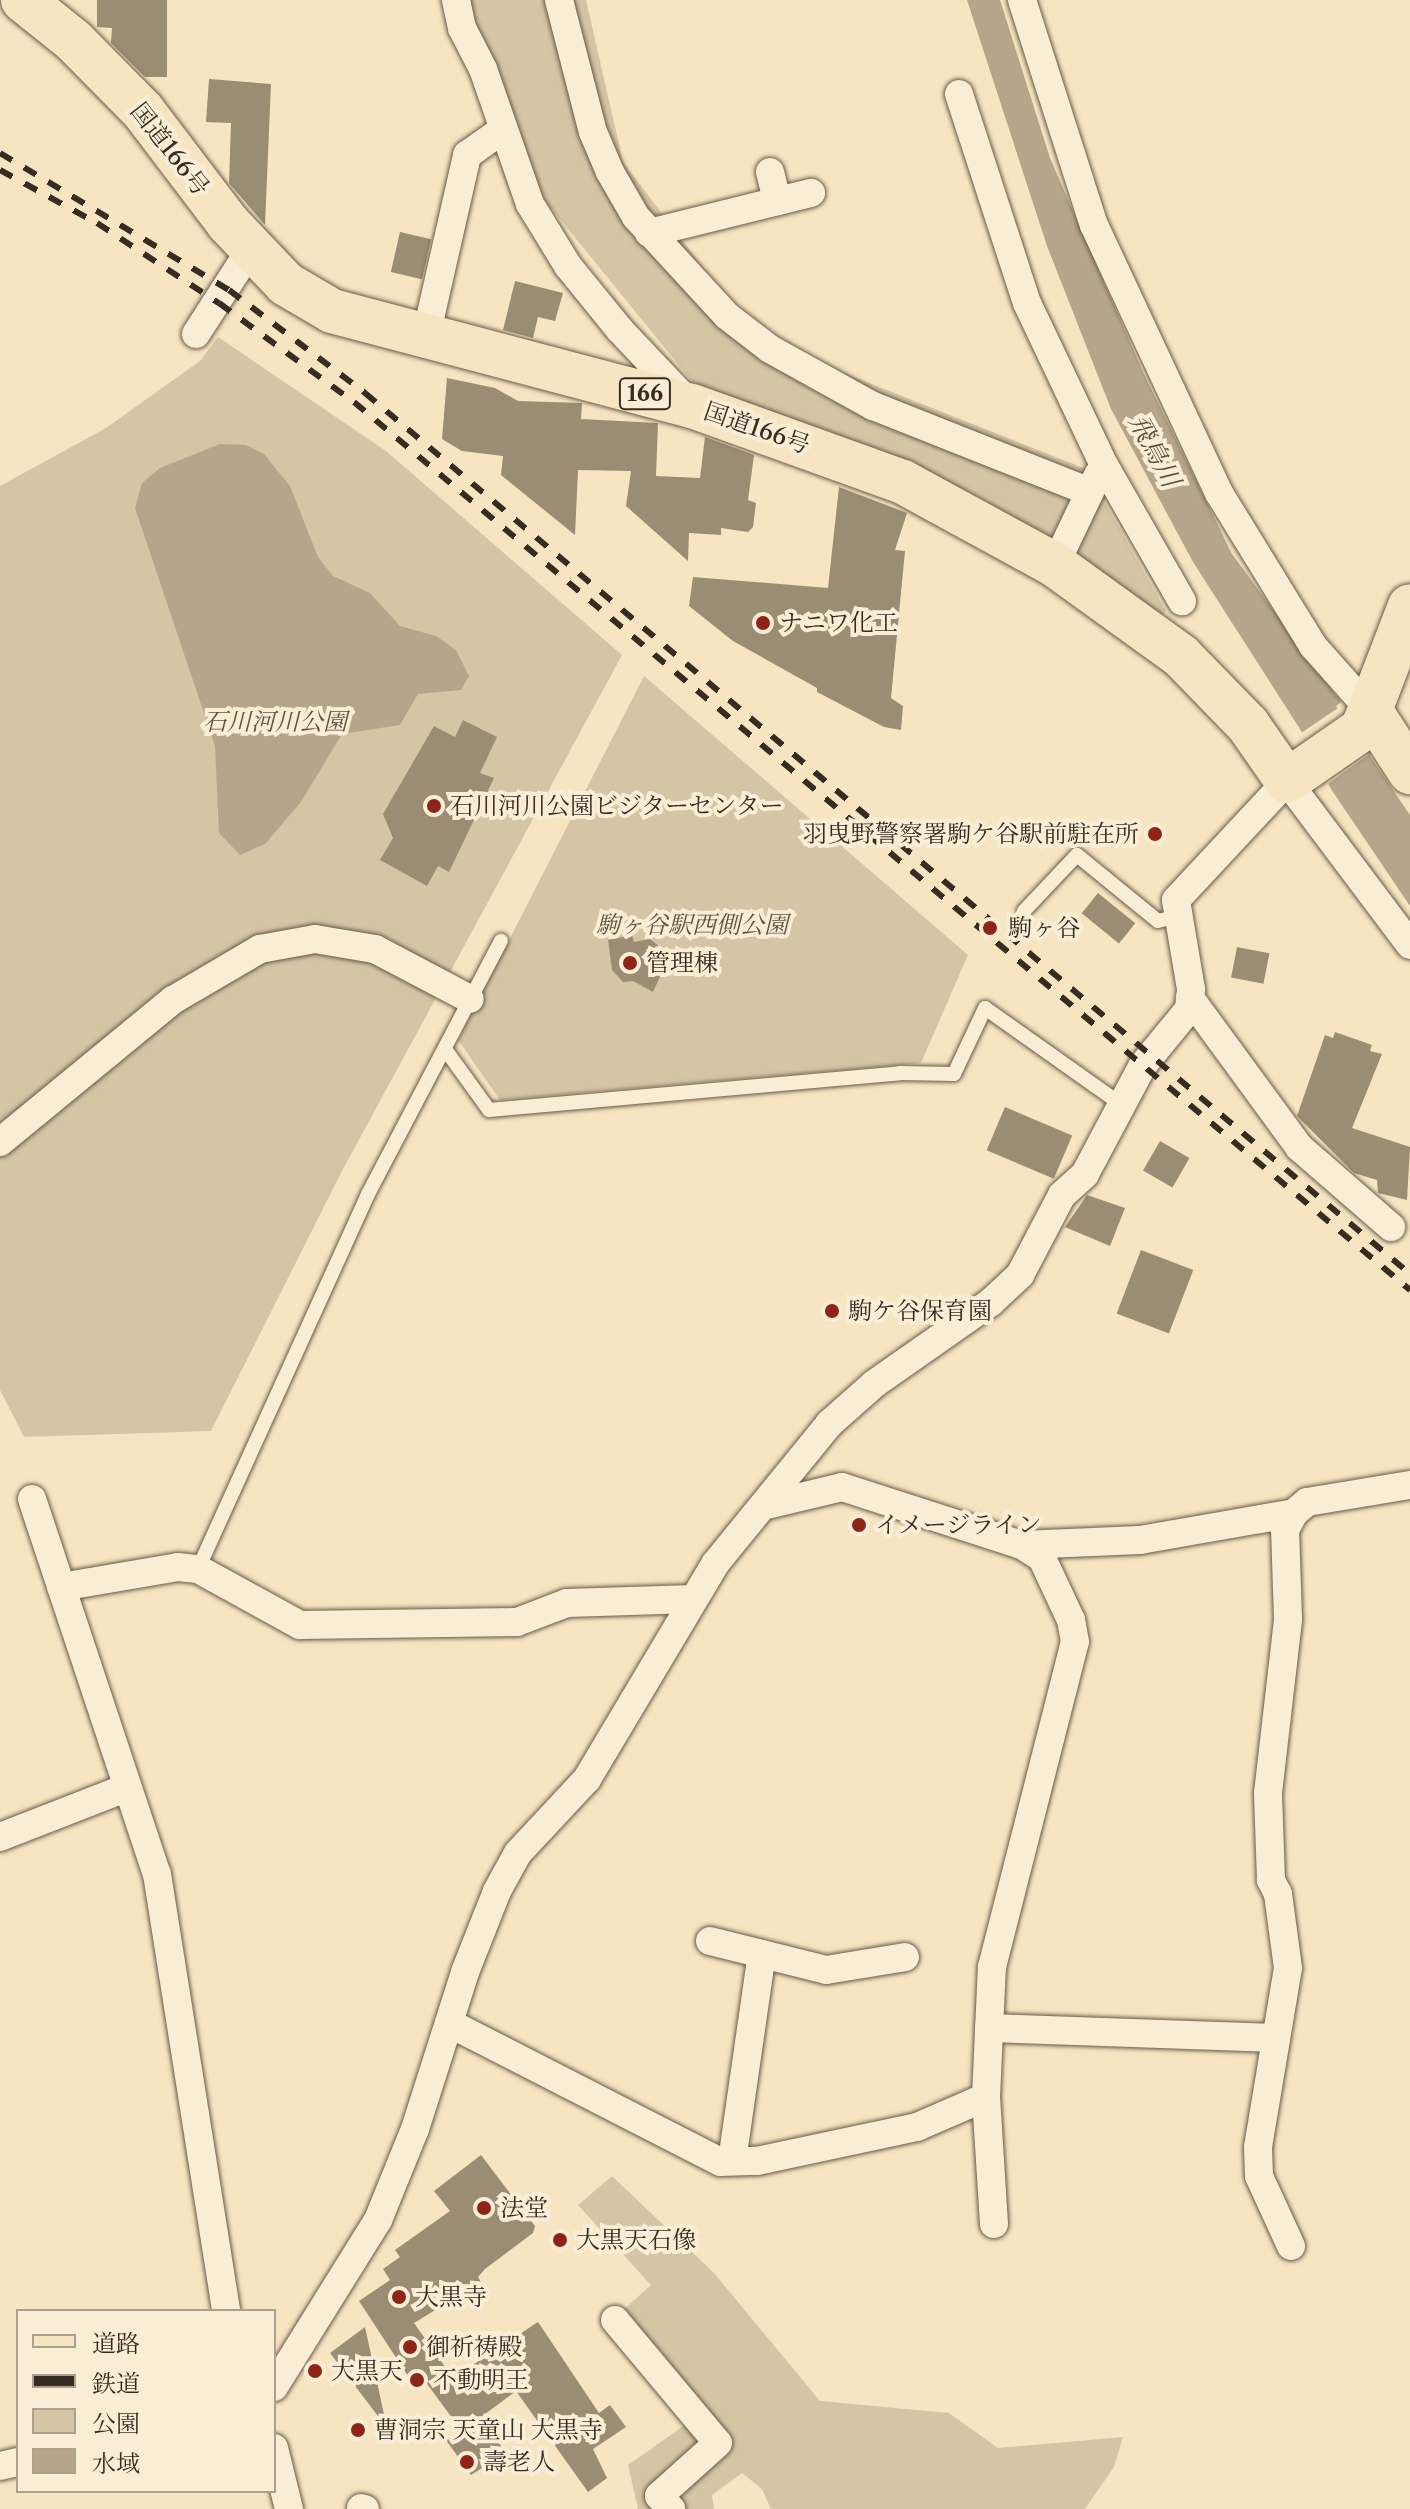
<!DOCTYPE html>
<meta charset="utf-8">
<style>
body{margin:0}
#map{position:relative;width:1410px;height:2509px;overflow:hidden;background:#f7e4c0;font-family:"Libre Caslon Text","Noto Serif JP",serif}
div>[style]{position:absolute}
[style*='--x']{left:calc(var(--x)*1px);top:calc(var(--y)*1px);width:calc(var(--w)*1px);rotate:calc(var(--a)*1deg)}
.green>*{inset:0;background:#d6c5a5}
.water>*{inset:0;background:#b6a58a}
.pier>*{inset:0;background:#f7e4c0}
.building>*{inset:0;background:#9b8c74;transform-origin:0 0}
.roads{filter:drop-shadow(0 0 2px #675a4a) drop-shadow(0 0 2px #675a4a)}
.lane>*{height:14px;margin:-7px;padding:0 7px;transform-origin:7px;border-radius:7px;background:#faedd6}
.street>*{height:28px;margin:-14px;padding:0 14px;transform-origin:14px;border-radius:14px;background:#faedd6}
.primary>*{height:44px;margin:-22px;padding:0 22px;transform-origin:22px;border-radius:22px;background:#f7e4c0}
.highway>*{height:44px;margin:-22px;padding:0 22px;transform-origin:22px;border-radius:22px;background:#f7e4c0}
.rail>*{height:6px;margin-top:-3px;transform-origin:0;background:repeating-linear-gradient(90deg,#372c22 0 14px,transparent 0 28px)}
.dots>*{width:22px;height:22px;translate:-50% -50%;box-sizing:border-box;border:4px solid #faedd6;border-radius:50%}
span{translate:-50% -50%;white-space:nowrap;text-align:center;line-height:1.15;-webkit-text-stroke:8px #faedd6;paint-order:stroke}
.shield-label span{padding:2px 6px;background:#faedd6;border:2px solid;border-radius:6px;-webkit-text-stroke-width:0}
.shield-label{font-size:22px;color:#372c22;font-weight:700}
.street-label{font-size:24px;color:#372c22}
.poi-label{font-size:24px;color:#372c22}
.left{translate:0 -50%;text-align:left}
.right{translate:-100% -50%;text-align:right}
.park-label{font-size:24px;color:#5f5243;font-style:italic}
.water-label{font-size:26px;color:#5d5041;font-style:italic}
.legend{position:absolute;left:16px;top:2309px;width:260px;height:184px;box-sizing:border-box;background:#faedd6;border:2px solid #aca08e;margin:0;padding:10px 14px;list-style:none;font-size:24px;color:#372c22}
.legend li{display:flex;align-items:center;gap:16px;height:40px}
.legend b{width:40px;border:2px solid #aca08e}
</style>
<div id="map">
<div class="green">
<i style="clip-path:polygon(464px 0,586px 0,623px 162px,756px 338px,1086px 469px,1166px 611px,1162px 615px,1156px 617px,981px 498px,699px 390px,529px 181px)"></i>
<i style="clip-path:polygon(218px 337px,386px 451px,622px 655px,342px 1171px,211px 1431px,24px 1437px,0 1390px,0 486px,106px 428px,200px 361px)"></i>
<i style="clip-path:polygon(644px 676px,968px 955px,921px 1063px,500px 1100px,458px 1040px)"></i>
<i style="clip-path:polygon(612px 2176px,714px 2273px,820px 2401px,949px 2413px,998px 2448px,1123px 2437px,1114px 2467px,1085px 2509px,771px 2509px,762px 2489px,742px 2473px,712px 2495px,714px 2509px,638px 2509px,628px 2465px,705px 2411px,620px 2313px,651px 2285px,578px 2205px)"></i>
</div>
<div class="water">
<i style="clip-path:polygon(967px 0,1000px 0,1050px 158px,1143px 372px,1232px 554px,1341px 702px,1336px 706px,1410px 815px,1410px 906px,1331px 789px,1300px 729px,1193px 562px,1111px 409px,1047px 246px)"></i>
<i style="clip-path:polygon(220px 444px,246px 445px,264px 454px,290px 486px,318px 557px,333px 576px,370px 593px,400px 626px,436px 636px,456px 650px,469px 676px,461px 690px,418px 694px,400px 725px,342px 734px,301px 802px,265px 844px,240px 855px,219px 833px,215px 746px,135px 508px,142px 483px,160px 468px)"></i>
</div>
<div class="pier">
<i style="clip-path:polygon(1344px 704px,1372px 752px,1325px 786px,1298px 735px)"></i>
</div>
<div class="building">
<i style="clip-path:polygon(97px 0,167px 0,167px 77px,145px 77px,111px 43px,112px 28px,97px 27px)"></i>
<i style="clip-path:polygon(209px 79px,271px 84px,265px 225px,229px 183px,231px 123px,206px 122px)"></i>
<i style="left:400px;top:232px;width:32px;height:41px;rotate:13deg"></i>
<i style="clip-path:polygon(515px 281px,563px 293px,555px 321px,538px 317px,533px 338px,503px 330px)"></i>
<i style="clip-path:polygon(447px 378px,495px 388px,518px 401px,582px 403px,581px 419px,658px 423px,656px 476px,700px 478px,705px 437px,754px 455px,748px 500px,756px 503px,753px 527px,748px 532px,721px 528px,721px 535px,689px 533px,688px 561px,626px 506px,631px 471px,578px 470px,575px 535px,501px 475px,503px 456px,462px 451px,442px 439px)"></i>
<i style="clip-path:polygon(839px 487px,907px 513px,895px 550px,905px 551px,891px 698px,903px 706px,901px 730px,884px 727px,817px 692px,817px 688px,733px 641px,689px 606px,693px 577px,828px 588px)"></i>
<i style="clip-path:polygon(463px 720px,497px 737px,480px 773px,494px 778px,449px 872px,438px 866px,427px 886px,380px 860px,393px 838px,383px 814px,434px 726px,455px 737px)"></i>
<i style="left:1098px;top:893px;width:48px;height:26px;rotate:39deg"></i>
<i style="clip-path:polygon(632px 935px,634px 942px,650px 939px,660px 947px,664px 968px,653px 992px,633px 981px,623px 982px,612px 970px,608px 940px)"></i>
<i style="left:1237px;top:947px;width:33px;height:31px;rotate:11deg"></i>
<i style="clip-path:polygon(1335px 1032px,1372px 1045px,1370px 1051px,1382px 1054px,1352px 1128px,1410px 1147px,1407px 1200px,1378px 1193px,1377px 1180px,1354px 1173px,1297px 1116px,1325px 1035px,1333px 1038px)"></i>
<i style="left:1005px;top:1107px;width:73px;height:47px;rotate:23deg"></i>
<i style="left:1160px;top:1141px;width:34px;height:34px;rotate:30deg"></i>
<i style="clip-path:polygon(1087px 1195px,1125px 1208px,1110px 1246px,1065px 1227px)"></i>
<i style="left:1141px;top:1250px;width:56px;height:68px;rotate:21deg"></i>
<i style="clip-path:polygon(481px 2155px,535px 2226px,533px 2233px,485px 2269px,478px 2277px,481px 2282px,414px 2323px,453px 2378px,538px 2322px,599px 2413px,610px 2405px,626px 2427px,593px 2449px,607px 2478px,588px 2492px,516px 2391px,481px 2417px,506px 2453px,471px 2475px,446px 2440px,461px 2430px,419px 2373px,410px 2379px,359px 2301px,390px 2280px,383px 2269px,400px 2257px,395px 2250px,450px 2211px,434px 2191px)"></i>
<i style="clip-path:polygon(365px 2327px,387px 2428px,330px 2353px)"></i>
</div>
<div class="roads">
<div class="lane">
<i style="--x:1024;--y:911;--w:77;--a:-46.6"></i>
<i style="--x:1077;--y:855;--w:104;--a:39.2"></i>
<i style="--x:1158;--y:921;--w:21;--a:-14"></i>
<i style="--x:445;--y:1049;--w:75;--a:54.2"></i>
<i style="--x:489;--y:1110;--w:413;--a:-5.1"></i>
<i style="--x:900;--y:1073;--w:54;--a:1.1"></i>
<i style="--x:954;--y:1074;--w:73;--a:-64.8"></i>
<i style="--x:985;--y:1008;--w:164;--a:35.3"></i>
<i style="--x:198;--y:1569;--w:412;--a:-65.6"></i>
<i style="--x:368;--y:1194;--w:286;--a:-62.3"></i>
</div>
<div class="street">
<i style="--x:456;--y:0;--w:29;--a:78"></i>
<i style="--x:462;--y:28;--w:46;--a:62.9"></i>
<i style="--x:483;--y:69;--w:143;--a:70.8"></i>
<i style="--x:530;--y:204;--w:73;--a:58.5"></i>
<i style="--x:568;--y:266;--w:82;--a:50.9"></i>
<i style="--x:620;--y:330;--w:102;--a:46.6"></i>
<i style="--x:559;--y:0;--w:136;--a:75.6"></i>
<i style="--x:593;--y:132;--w:43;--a:67"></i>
<i style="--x:610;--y:172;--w:52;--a:60"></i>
<i style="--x:636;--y:217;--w:134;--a:47.4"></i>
<i style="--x:727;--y:316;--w:54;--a:37.5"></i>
<i style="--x:770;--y:349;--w:118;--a:29"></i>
<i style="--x:873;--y:406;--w:233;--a:21.6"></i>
<i style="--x:1022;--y:0;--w:236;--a:72.3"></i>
<i style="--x:1094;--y:225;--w:296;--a:65"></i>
<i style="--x:1219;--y:493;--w:180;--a:58.4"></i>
<i style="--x:1313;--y:646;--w:86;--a:48.3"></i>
<i style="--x:959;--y:94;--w:220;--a:72"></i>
<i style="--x:1027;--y:303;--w:179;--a:64.6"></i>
<i style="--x:1104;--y:465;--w:157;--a:60.2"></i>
<i style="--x:770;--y:172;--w:30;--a:76"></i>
<i style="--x:649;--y:233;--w:167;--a:-13.9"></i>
<i style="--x:196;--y:334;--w:103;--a:-57.2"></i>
<i style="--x:426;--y:336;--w:186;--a:-77.2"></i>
<i style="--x:467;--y:155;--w:43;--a:-35.5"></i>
<i style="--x:1055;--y:565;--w:100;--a:-64.5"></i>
<i style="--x:1190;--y:998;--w:185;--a:53.8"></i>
<i style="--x:1299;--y:1147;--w:122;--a:41"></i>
<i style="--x:0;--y:1142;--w:224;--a:-39.4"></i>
<i style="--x:173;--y:1000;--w:101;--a:-30.4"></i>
<i style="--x:260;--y:949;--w:56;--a:-10.3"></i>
<i style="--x:315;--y:939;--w:61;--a:9.5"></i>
<i style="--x:375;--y:949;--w:107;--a:27.8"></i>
<i style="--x:32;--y:1499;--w:395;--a:71.6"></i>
<i style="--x:157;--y:1874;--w:442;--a:81"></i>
<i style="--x:763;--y:1506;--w:81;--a:-13.5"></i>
<i style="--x:842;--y:1487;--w:189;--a:17.9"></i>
<i style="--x:1022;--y:1545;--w:118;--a:-2.4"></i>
<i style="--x:1140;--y:1540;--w:156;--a:-9.9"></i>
<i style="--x:1294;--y:1513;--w:17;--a:-40"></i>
<i style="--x:1307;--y:1502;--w:104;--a:-9.4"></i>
<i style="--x:61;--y:1587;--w:119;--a:-9.7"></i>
<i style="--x:178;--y:1567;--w:20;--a:6"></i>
<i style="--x:198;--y:1569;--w:116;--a:28.8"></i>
<i style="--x:300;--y:1625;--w:217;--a:-0.8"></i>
<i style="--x:517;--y:1622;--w:53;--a:-20.8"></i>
<i style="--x:567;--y:1603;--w:126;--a:-1.8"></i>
<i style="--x:0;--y:1837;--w:135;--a:-21.3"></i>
<i style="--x:710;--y:1941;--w:120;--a:14"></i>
<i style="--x:826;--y:1970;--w:80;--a:-9.3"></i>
<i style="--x:449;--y:2023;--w:305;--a:27.1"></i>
<i style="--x:721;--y:2162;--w:36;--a:-2"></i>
<i style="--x:757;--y:2161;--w:164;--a:-12"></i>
<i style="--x:917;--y:2127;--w:75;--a:-23.5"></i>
<i style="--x:989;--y:2028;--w:287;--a:2"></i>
<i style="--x:732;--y:2161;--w:209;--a:-81.8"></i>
<i style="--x:994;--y:2224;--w:127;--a:-93.6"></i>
<i style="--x:986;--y:2097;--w:130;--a:-87.4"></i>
<i style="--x:992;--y:1967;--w:335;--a:-75.7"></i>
<i style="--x:1075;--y:1642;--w:22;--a:-100"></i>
<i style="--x:1071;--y:1620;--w:68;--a:-115.1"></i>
<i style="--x:1042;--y:1558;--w:24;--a:-147"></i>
<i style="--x:1291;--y:2246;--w:77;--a:-114.6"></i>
<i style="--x:1259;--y:2176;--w:29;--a:-92"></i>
<i style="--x:1258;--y:2147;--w:181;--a:-80.5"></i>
<i style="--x:1288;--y:1968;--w:75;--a:-97.7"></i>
<i style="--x:1278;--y:1894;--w:16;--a:-117"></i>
<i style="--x:1271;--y:1880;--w:87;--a:-92"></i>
<i style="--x:1268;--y:1793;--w:175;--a:-83.4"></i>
<i style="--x:1288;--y:1619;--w:89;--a:-91.9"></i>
<i style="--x:1285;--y:1530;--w:19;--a:-62"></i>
<i style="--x:615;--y:2320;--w:160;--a:50.1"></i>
<i style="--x:718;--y:2443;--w:79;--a:138.1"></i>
<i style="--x:659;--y:2496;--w:18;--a:47"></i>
<i style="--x:274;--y:2387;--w:197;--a:-58.1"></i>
<i style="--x:378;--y:2220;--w:98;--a:-67.9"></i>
<i style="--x:415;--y:2129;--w:165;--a:-72.3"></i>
<i style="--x:465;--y:1972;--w:87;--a:-68.4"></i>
<i style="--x:497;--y:1891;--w:43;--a:-61.1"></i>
<i style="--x:518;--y:1853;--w:101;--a:-47"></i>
<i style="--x:587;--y:1779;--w:250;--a:-59.2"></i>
<i style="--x:715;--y:1564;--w:181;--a:-50.8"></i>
<i style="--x:829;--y:1424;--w:60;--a:-41.6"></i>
<i style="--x:874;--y:1384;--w:143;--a:-35"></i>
<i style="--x:991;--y:1302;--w:40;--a:-43"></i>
<i style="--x:1020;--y:1275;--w:90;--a:-62.3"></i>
<i style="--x:1062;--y:1195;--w:31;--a:-42"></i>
<i style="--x:1085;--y:1174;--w:123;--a:-62"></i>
<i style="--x:1143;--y:1065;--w:72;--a:-50.6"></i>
<i style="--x:1189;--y:1009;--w:20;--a:-84"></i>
<i style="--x:1191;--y:989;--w:90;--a:-99.6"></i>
<i style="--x:1176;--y:900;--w:163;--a:-47"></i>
<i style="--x:1287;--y:781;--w:205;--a:53.1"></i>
<i style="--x:274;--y:2448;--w:63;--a:76.2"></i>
<i style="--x:0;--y:2466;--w:18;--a:-13"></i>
<i style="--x:361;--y:2508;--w:4;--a:14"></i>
</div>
<div class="primary">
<i style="--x:1370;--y:710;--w:111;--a:-69"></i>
</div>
<div class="highway">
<i style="--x:23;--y:0;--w:65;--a:38.8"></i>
<i style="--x:74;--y:41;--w:98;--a:45.4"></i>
<i style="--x:143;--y:111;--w:141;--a:52.8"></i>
<i style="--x:228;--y:223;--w:84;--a:46.4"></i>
<i style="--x:286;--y:284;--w:53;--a:30.4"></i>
<i style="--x:332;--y:311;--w:372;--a:14.8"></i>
<i style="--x:692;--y:406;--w:224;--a:19.8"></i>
<i style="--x:903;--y:482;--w:173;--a:28.6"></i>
<i style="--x:1055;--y:565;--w:155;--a:35.8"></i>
<i style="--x:1181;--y:656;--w:96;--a:45.8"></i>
<i style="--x:1248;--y:725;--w:68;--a:55.1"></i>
<i style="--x:1287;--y:781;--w:91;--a:-34.7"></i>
<i style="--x:1362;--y:729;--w:21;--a:-67"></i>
<i style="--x:1370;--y:710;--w:74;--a:57.2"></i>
</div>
</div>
<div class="rail">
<i style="--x:0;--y:153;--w:267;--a:30.9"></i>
<i style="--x:229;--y:290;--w:171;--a:37.1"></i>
<i style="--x:365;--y:393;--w:1367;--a:40.13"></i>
<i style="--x:0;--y:170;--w:111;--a:28.7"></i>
<i style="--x:97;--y:223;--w:146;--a:33.3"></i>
<i style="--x:219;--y:303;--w:167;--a:36.3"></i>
<i style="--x:354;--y:402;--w:1380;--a:40.06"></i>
</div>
<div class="dots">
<i style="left:763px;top:623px;background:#8f2418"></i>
<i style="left:434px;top:806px;background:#8f2418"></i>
<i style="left:1155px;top:834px;background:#8f2418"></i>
<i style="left:990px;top:928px;background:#8f2418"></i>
<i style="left:630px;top:963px;background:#8f2418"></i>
<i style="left:832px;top:1311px;background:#8f2418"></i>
<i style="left:859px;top:1525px;background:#8f2418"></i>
<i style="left:484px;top:2208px;background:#8f2418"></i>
<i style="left:560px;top:2240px;background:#8f2418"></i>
<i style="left:399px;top:2297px;background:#8f2418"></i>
<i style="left:410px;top:2347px;background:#8f2418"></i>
<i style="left:315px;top:2371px;background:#8f2418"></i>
<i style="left:417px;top:2380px;background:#8f2418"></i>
<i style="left:358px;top:2430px;background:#8f2418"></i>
<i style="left:467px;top:2462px;background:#8f2418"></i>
</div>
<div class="shield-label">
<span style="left:645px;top:394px">166</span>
</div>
<div class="street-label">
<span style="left:170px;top:149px;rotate:52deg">国道166号</span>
<span style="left:757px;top:428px;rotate:19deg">国道166号</span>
</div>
<div class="poi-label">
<span class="left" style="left:779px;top:623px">ナニワ化工</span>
<span class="left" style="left:450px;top:806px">石川河川公園ビジターセンター</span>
<span class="right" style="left:1139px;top:834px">羽曳野警察署駒ケ谷駅前駐在所</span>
<span class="left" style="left:1008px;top:928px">駒ヶ谷</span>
<span class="left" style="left:646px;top:963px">管理棟</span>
<span class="left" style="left:848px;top:1311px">駒ケ谷保育園</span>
<span class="left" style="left:875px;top:1525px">イメージライン</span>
<span class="left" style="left:500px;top:2208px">法堂</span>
<span class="left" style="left:576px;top:2240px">大黒天石像</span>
<span class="left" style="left:415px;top:2297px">大黒寺</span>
<span class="left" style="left:426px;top:2347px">御祈祷殿</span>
<span class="left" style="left:331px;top:2371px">大黒天</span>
<span class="left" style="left:433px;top:2380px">不動明王</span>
<span class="left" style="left:374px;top:2430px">曹洞宗 天童山 大黒寺</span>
<span class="left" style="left:483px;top:2462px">壽老人</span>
</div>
<div class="park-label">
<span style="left:275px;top:722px">石川河川公園</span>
<span style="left:692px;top:925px">駒ヶ谷駅西側公園</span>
</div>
<div class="water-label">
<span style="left:1154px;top:451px;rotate:62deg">飛鳥川</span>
</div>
<ul class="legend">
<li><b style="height:10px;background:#f7e4c0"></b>道路</li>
<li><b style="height:10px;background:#372c22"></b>鉄道</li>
<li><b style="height:22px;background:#d6c5a5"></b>公園</li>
<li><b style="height:22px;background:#b6a58a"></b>水域</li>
</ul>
</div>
